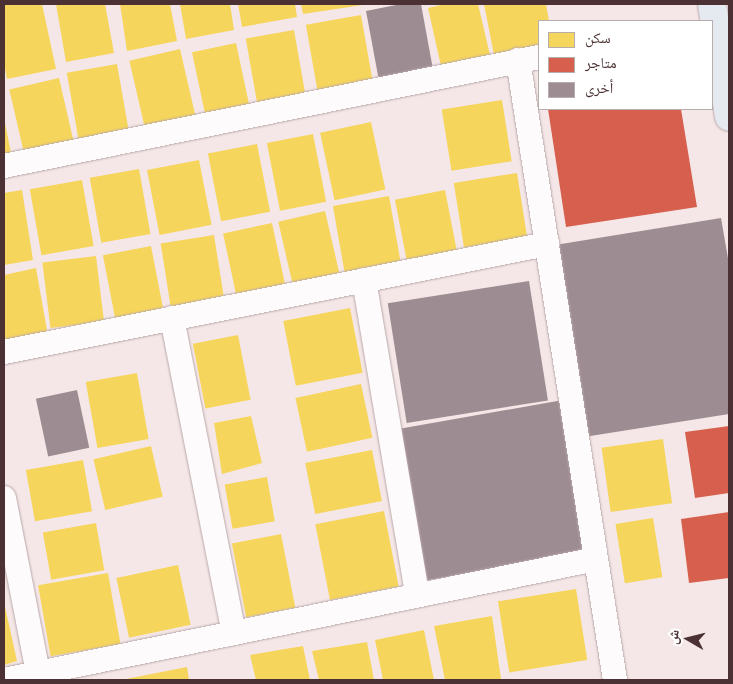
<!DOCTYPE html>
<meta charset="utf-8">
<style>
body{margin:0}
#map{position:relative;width:733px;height:684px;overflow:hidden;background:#f5e7e8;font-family:Jost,"Noto Naskh Arabic",sans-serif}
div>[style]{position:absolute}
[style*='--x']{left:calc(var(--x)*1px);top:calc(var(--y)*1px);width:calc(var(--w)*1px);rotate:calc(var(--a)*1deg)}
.homes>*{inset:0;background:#f6d55c;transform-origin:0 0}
.shops>*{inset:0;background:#d6604d}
.building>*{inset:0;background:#9d8c91;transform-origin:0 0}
.roads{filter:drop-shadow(0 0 1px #baa8aa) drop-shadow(0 0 1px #baa8aa)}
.minor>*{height:24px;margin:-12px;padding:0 12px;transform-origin:12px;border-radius:12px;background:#fefbfc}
.major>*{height:28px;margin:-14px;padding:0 14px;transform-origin:14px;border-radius:14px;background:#e5e9f0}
span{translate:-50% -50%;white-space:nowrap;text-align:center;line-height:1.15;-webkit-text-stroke:5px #fff;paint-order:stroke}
.frame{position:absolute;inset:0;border:5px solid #4b3133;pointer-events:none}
.legend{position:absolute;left:538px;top:20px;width:175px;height:90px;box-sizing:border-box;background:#fff;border:1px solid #b7adad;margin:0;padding:6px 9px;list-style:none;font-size:15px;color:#4b3133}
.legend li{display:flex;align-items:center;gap:10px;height:25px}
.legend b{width:25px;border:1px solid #b7adad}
.north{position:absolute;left:663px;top:614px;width:50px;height:50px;-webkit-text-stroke:4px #fff;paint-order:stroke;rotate:278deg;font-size:14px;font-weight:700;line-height:20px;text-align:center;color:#4b3133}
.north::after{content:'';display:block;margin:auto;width:18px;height:22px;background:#4b3133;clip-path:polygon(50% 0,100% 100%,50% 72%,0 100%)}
</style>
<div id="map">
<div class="homes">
<i style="clip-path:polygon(42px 4px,56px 69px,7px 79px,4px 63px,4px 5px)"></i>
<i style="clip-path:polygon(56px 4px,105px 4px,114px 53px,66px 62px)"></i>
<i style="clip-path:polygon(120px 4px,170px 4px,177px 41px,127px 51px)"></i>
<i style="clip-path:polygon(180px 4px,230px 4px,234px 30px,186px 39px)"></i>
<i style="clip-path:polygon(238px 4px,295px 4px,297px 17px,242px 27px)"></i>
<i style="clip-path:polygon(301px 4px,363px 4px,363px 5px,303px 14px)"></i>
<i style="clip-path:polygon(445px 4px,478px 4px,490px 55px,441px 66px,428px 8px)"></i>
<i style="clip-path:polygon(484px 4px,546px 4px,549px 21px,539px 21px,539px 51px,495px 60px)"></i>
<i style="left:361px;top:15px;width:67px;height:56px;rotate:80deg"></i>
<i style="left:294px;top:30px;width:67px;height:49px;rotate:80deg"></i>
<i style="left:236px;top:43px;width:64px;height:45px;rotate:78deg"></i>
<i style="left:180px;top:49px;width:68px;height:52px;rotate:77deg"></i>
<i style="left:117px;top:64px;width:68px;height:51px;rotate:80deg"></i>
<i style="left:59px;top:78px;width:65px;height:51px;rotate:77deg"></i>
<i style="left:502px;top:100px;width:62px;height:61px;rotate:81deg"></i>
<i style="clip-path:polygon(4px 118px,11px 153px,4px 154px)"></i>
<i style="left:371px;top:122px;width:69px;height:52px;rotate:78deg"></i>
<i style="left:313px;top:134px;width:69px;height:47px;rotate:79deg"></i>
<i style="left:257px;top:144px;width:69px;height:50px;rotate:79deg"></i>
<i style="left:199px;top:160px;width:66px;height:53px;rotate:79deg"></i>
<i style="left:139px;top:169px;width:66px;height:50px;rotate:80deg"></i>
<i style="left:517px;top:173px;width:65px;height:64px;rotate:81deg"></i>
<i style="left:82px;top:180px;width:67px;height:53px;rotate:80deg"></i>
<i style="clip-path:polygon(22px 190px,33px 260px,4px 265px,4px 193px)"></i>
<i style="left:445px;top:190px;width:66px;height:51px;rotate:79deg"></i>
<i style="left:389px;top:196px;width:74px;height:57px;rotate:80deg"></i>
<i style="left:325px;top:211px;width:68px;height:48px;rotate:77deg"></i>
<i style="left:272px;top:223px;width:66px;height:50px;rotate:78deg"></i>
<i style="left:214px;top:235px;width:65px;height:54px;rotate:81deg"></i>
<i style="left:151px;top:246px;width:66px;height:49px;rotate:79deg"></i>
<i style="left:96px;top:256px;width:66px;height:54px;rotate:83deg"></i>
<i style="clip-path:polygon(36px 268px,48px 336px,4px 346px,4px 275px)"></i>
<i style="left:350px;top:308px;width:66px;height:68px;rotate:79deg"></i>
<i style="left:238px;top:335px;width:66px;height:46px;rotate:79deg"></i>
<i style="left:137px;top:373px;width:67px;height:52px;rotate:80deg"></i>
<i style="left:361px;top:384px;width:55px;height:67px;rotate:78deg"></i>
<i style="clip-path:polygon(251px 416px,262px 463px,222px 474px,214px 423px)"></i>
<i style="left:663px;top:439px;width:65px;height:62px;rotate:82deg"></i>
<i style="left:151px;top:446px;width:52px;height:59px;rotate:77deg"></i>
<i style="left:372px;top:450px;width:52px;height:68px;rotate:79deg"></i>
<i style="left:83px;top:460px;width:52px;height:58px;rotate:80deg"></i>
<i style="left:267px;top:477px;width:45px;height:43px;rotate:80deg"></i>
<i style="left:384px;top:511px;width:77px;height:70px;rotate:79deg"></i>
<i style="left:653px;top:518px;width:60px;height:38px;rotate:81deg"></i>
<i style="left:96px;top:523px;width:48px;height:54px;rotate:80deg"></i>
<i style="left:281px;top:534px;width:75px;height:50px;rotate:79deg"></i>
<i style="left:178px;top:565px;width:61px;height:63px;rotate:78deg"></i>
<i style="left:108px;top:573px;width:72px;height:71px;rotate:80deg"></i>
<i style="left:576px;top:589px;width:72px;height:79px;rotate:81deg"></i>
<i style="clip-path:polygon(4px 602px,17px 661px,4px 665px)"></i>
<i style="clip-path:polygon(492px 616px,501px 679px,445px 680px,434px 626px)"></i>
<i style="clip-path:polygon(424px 630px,434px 680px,383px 680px,375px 640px)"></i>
<i style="clip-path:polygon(367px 642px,374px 680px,319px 680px,312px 651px)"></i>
<i style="clip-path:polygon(303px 646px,310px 680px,256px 680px,250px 655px)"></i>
<i style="clip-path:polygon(187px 667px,189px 680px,126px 680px,126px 679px)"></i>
</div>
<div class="shops">
<i style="clip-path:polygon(548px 109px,681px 109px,697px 207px,566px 227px)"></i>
<i style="clip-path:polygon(729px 426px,729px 493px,695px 498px,685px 432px)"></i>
<i style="clip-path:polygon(729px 512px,729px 578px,689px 583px,681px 519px)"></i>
</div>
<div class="building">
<i style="clip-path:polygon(401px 4px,421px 4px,434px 75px,380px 86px,366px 11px)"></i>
<i style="clip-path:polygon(721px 218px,729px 264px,729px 414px,584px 437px,555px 245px)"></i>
<i style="left:529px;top:281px;width:121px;height:143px;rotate:81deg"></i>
<i style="left:77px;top:390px;width:59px;height:42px;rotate:78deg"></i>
<i style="left:563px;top:400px;width:154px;height:173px;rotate:80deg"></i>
</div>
<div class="roads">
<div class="minor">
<i style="--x:518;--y:60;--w:628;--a:81.11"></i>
<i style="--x:4;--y:166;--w:546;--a:-11.52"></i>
<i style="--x:364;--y:280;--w:319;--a:80.4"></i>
<i style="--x:172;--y:318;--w:321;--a:78.9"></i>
<i style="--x:4;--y:352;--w:554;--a:-11.25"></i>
<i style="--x:4;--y:498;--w:178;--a:79"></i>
<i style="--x:4;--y:680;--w:604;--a:-11.55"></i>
</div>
<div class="major">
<i style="--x:712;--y:4;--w:114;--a:81.4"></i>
</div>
</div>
<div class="frame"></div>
<ul class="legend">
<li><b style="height:14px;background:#f6d55c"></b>سكن</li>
<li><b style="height:14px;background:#d6604d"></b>متاجر</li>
<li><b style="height:14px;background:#9d8c91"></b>أخرى</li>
</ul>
<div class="north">ش</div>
</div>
